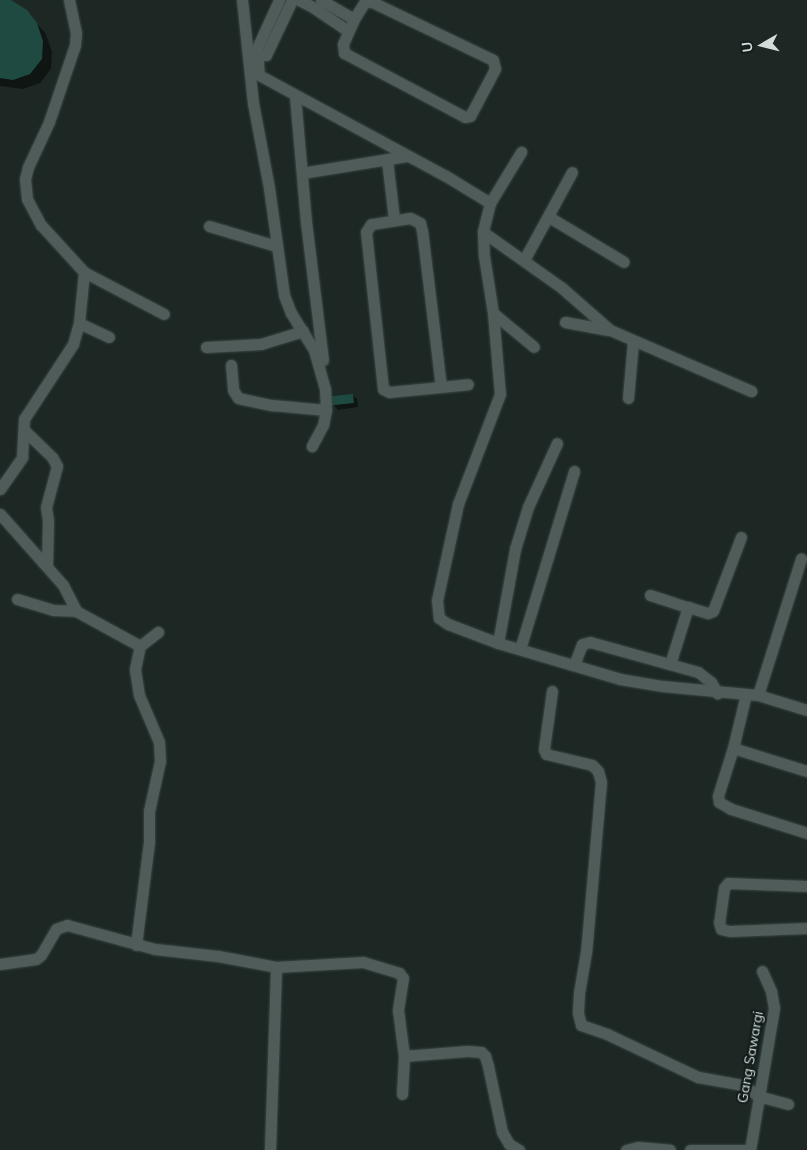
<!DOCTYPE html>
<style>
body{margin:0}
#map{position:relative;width:807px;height:1150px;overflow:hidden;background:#1d2825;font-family:Mulish,sans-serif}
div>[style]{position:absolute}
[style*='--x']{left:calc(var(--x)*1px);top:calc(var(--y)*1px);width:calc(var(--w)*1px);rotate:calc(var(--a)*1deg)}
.shadow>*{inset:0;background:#0007}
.building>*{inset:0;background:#1e4a42;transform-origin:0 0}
.roads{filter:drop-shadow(0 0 1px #3c4643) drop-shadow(0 0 1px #3c4643)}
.minor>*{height:11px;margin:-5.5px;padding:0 5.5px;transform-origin:5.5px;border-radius:5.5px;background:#4f5c59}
span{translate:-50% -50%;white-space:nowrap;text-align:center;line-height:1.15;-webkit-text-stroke:4.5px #131e1c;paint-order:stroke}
.street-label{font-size:14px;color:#d4dcda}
.north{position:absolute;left:737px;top:20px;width:50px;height:50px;-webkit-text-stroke:4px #131e1c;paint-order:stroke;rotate:262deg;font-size:14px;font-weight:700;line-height:20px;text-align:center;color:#d4dcda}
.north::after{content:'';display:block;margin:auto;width:18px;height:22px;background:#d4dcda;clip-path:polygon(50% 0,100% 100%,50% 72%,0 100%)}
</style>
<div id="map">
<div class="shadow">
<i style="clip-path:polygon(0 0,9px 0,26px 11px,46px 34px,52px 52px,51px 69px,40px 83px,23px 89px,0 86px)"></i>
<i style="clip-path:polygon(353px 395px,357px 399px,358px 407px,338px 410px,334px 405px)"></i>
</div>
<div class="building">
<i style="clip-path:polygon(0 0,11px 0,27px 10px,37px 23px,43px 41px,42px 59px,30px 74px,13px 80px,0 78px)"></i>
<i style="left:353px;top:394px;width:9px;height:22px;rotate:84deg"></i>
</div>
<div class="roads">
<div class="minor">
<i style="--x:69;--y:0;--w:34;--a:78"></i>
<i style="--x:76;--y:33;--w:12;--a:95"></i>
<i style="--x:75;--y:45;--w:81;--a:108.7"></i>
<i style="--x:49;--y:122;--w:50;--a:115"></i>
<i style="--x:28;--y:167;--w:12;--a:104"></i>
<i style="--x:25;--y:179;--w:20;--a:84"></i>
<i style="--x:27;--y:199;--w:30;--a:62"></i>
<i style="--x:41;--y:225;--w:64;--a:47.5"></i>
<i style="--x:84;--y:272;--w:90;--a:27.7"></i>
<i style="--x:242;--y:0;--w:104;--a:83.9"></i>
<i style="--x:253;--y:103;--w:86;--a:79.3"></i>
<i style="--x:269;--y:188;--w:108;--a:82"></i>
<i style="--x:284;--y:295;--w:19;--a:69"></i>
<i style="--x:291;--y:313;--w:44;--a:58.1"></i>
<i style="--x:314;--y:350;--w:41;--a:74.2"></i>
<i style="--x:325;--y:389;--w:21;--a:87"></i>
<i style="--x:326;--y:410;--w:15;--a:101"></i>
<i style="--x:323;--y:425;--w:24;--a:118"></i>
<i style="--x:279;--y:0;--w:53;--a:114.6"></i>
<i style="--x:257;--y:48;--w:27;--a:86"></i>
<i style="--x:259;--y:75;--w:213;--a:28.4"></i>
<i style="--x:446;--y:176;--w:52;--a:31.5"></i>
<i style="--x:490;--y:203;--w:30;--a:104"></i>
<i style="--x:483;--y:232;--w:24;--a:88"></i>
<i style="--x:484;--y:256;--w:58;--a:81"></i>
<i style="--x:493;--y:313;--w:81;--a:85.1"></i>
<i style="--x:500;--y:394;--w:118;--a:110.9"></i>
<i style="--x:458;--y:504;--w:98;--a:102.3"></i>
<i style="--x:437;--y:600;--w:18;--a:84"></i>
<i style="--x:439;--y:618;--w:11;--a:34"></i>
<i style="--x:448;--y:624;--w:53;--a:20.8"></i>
<i style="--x:498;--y:643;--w:127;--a:16.4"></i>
<i style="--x:620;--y:679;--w:43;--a:9.5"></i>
<i style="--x:662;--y:686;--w:96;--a:5.4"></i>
<i style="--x:758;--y:695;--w:51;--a:17"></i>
<i style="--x:299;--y:0;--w:13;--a:27"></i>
<i style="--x:311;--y:6;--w:45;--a:34"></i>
<i style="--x:321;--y:0;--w:38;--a:30"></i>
<i style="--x:370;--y:1;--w:136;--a:25.6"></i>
<i style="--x:493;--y:60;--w:9;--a:77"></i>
<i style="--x:495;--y:69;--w:53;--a:118"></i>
<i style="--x:470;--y:116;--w:5;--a:169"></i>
<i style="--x:465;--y:117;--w:137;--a:-152.1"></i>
<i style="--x:344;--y:53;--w:9;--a:-96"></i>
<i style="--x:343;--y:44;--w:27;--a:-66"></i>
<i style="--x:354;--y:19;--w:19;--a:-58"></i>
<i style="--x:364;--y:3;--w:6;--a:-18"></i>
<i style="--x:258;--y:55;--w:8;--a:0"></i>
<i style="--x:266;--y:55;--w:61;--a:-64.7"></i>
<i style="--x:295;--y:96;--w:126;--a:85"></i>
<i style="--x:306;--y:222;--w:139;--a:83"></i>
<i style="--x:387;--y:160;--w:59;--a:83.2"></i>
<i style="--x:302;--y:173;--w:106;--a:-9.2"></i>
<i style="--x:490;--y:203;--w:60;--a:-58.7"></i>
<i style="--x:549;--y:217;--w:87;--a:31"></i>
<i style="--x:209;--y:226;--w:70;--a:16.6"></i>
<i style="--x:483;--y:232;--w:97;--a:35.3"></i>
<i style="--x:562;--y:288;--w:64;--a:41.2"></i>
<i style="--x:610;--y:330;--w:154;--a:23.4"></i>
<i style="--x:524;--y:260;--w:100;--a:-61.4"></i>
<i style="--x:493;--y:313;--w:53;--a:39.7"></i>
<i style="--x:565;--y:322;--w:44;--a:10.5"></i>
<i style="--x:79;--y:323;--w:33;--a:25"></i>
<i style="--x:206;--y:347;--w:55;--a:-3.1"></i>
<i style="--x:261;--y:344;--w:44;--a:-17.2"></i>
<i style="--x:231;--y:365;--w:25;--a:85"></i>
<i style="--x:233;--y:390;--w:9;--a:58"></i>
<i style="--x:238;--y:398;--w:35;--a:12"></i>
<i style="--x:272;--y:405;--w:54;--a:5.3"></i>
<i style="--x:441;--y:387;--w:157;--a:-96.9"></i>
<i style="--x:422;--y:231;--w:8;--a:-104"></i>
<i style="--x:420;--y:223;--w:11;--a:-153"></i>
<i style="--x:410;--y:218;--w:39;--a:171"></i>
<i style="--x:371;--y:224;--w:9;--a:122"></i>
<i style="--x:366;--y:232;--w:158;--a:83.8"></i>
<i style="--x:383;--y:389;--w:7;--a:27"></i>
<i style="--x:389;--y:392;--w:52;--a:-5.5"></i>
<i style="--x:441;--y:387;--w:27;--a:-6"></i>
<i style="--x:628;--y:398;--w:56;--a:-84.9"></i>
<i style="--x:24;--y:430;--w:39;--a:44"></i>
<i style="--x:52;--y:457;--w:10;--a:61"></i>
<i style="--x:57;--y:466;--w:42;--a:105"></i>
<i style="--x:46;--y:507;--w:15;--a:82"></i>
<i style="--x:48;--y:522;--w:43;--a:91.3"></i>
<i style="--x:0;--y:489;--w:39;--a:-55"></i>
<i style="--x:22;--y:457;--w:38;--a:-87"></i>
<i style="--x:24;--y:419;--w:90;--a:-56.8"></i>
<i style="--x:73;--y:344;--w:22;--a:-74"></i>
<i style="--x:79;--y:323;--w:51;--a:-84.4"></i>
<i style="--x:0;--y:514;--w:95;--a:48.4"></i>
<i style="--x:63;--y:585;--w:29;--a:63"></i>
<i style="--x:650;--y:595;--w:40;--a:18"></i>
<i style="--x:17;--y:599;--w:38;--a:17"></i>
<i style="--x:53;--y:610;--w:23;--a:2"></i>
<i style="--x:76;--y:611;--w:73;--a:28.7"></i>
<i style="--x:498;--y:643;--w:96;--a:-79.7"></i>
<i style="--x:515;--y:549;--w:44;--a:-72.8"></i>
<i style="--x:528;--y:507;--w:70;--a:-65.6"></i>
<i style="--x:520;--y:649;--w:186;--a:-73.1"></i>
<i style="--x:670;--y:664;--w:60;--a:-72.5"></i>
<i style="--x:688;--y:607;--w:21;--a:17"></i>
<i style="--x:708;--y:613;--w:5;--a:-22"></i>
<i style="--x:713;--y:611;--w:79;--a:-69.3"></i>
<i style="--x:574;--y:665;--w:22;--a:-69"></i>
<i style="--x:582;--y:644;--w:8;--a:-14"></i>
<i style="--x:590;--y:642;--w:112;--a:15.5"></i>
<i style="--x:698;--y:672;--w:16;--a:38"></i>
<i style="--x:711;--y:682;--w:13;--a:61"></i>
<i style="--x:552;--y:691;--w:59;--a:97.9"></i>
<i style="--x:544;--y:749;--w:5;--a:68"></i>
<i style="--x:546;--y:754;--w:47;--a:13.4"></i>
<i style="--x:592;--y:765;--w:8;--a:45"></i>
<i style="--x:598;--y:771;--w:11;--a:75"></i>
<i style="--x:601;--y:782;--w:171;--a:95"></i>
<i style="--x:586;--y:952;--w:42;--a:99.7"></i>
<i style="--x:579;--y:993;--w:20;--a:93"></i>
<i style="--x:578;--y:1013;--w:12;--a:76"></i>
<i style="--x:581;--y:1025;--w:28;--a:19"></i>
<i style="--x:607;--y:1034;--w:101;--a:25.3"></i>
<i style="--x:698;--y:1077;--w:46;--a:10.1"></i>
<i style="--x:743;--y:1085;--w:19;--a:36"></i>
<i style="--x:758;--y:1096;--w:31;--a:15"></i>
<i style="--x:746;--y:694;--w:56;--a:103.5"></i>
<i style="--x:733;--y:748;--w:50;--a:107.4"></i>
<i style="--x:718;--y:796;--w:6;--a:81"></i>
<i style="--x:719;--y:802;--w:14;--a:30"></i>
<i style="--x:731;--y:809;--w:80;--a:17.5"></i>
<i style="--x:758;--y:695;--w:143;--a:-72.5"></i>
<i style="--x:733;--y:748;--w:77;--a:17.3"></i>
<i style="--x:807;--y:886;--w:79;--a:-177.8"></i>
<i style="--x:728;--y:883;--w:6;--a:129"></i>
<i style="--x:724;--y:888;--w:34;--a:98"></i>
<i style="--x:719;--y:922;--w:7;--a:74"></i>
<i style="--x:721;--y:929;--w:9;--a:13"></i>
<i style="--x:730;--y:931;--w:77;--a:-2.2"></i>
<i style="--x:136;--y:945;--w:104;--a:-82.8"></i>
<i style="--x:149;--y:842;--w:31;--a:-90"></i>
<i style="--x:149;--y:811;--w:51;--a:-77.6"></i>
<i style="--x:160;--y:761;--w:19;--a:-93"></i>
<i style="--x:159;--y:742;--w:51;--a:-113.1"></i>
<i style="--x:139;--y:695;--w:26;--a:-99"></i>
<i style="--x:135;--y:669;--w:24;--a:-78"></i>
<i style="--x:140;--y:646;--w:23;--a:-38"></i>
<i style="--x:0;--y:964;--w:36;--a:-8"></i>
<i style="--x:36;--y:959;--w:6;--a:-39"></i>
<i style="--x:41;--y:955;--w:30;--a:-60"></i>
<i style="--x:56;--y:929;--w:12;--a:-20"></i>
<i style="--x:67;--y:925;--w:91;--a:15.3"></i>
<i style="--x:155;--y:949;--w:63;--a:6.3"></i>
<i style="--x:218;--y:956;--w:59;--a:10.7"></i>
<i style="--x:276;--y:967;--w:87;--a:-3.3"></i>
<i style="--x:363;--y:962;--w:38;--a:17"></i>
<i style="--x:399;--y:973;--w:6;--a:51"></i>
<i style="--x:403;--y:978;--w:32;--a:99"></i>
<i style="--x:398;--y:1010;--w:46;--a:82.6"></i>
<i style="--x:404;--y:1056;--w:38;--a:93"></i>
<i style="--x:404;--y:1056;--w:63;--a:-4.5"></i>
<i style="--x:467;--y:1051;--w:14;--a:4"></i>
<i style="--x:481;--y:1052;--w:6;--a:45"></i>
<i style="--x:485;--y:1056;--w:10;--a:73"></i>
<i style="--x:488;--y:1066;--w:67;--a:78"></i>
<i style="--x:502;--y:1132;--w:14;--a:60"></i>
<i style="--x:509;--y:1144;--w:12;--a:31"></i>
<i style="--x:270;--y:1150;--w:183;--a:-88.1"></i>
<i style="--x:626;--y:1150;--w:12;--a:-14"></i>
<i style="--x:638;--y:1147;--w:32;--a:5"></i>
<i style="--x:690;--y:1150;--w:57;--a:0"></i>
<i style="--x:750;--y:1150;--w:144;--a:-80.4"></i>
<i style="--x:774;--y:1008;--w:17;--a:-100"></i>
<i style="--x:771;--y:991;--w:22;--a:-114"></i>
</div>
</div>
<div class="street-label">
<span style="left:750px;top:1057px;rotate:-80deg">Gang Sawargi</span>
</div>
<div class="north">U</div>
</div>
